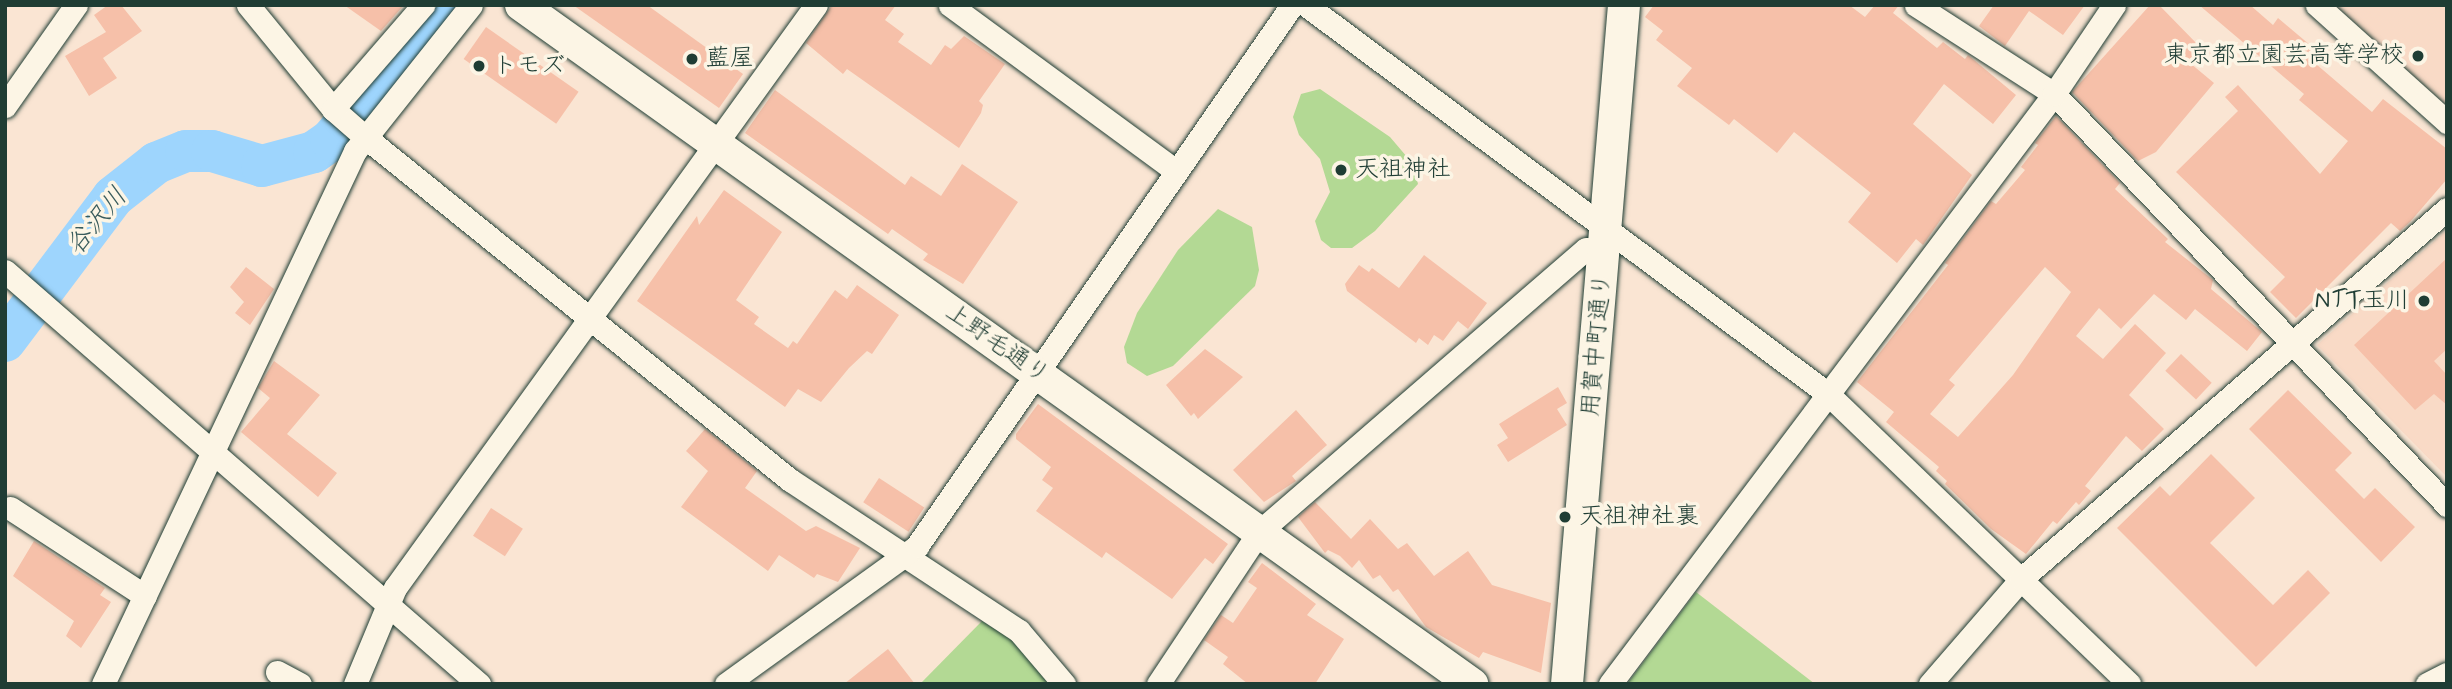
<!DOCTYPE html>
<meta charset="utf-8">
<style>
body{margin:0}
#map{position:relative;width:2452px;height:689px;overflow:hidden;background:#fae5d3;font-family:Mynerve,"Klee One",sans-serif}
div>[style]{position:absolute}
[style*='--x']{left:calc(var(--x)*1px);top:calc(var(--y)*1px);width:calc(var(--w)*1px);rotate:calc(var(--a)*1deg)}
.built>*{inset:0;background:#f9dac6}
.green>*{inset:0;background:#b3d994}
.river>*{height:42px;margin:-21px;padding:0 21px;transform-origin:21px;border-radius:21px;background:#9ed5fd}
.building>*{inset:0;background:#f6c0a9;transform-origin:0 0}
.roads{filter:drop-shadow(0 0 2px #1f3d34) drop-shadow(0 0 2px #1f3d34)}
.street>*{height:23px;margin:-11.5px;padding:0 11.5px;transform-origin:11.5px;border-radius:11.5px;background:#fcf5e5}
.secondary>*{height:32px;margin:-16px;padding:0 16px;transform-origin:16px;border-radius:16px;background:#fcf5e5}
.dots>*{width:19px;height:19px;translate:-50% -50%;box-sizing:border-box;border:4px solid #fcf5e5;border-radius:50%}
span{translate:-50% -50%;white-space:nowrap;text-align:center;line-height:1.15;-webkit-text-stroke:7px #fcf5e5;paint-order:stroke}
.poi-label{font-size:24px;color:#1f3d34}
.right{translate:-100% -50%;text-align:right}
.left{translate:0 -50%;text-align:left}
.street-label{font-size:24px;color:#1f3d34}
.water-label{font-size:26px;color:#385b5c;font-style:italic}
.frame{position:absolute;inset:0;border:7px solid #1f3d34;pointer-events:none}
</style>
<div id="map">
<div class="built">
<i style="clip-path:polygon(2332px 5px,2447px 5px,2447px 107px)"></i>
<i style="clip-path:polygon(2447px 230px,2447px 477px,2317px 345px)"></i>
</div>
<div class="green">
<i style="clip-path:polygon(1320px 89px,1390px 137px,1413px 164px,1418px 184px,1375px 231px,1352px 248px,1331px 248px,1321px 240px,1315px 221px,1330px 192px,1320px 159px,1299px 135px,1293px 117px,1301px 94px)"></i>
<i style="clip-path:polygon(1218px 209px,1252px 227px,1259px 270px,1255px 286px,1173px 366px,1147px 376px,1127px 363px,1124px 347px,1137px 313px,1178px 250px)"></i>
<i style="clip-path:polygon(1696px 592px,1815px 684px,1627px 684px)"></i>
<i style="clip-path:polygon(982px 621px,1010px 638px,1051px 684px,920px 684px)"></i>
</div>
<div class="river">
<i style="--x:5;--y:341;--w:180;--a:-53.1"></i>
<i style="--x:113;--y:197;--w:55;--a:-38.3"></i>
<i style="--x:156;--y:163;--w:32;--a:-22"></i>
<i style="--x:186;--y:151;--w:26;--a:0"></i>
<i style="--x:212;--y:151;--w:52;--a:16.7"></i>
<i style="--x:262;--y:166;--w:54;--a:-15.1"></i>
<i style="--x:314;--y:152;--w:21;--a:-35"></i>
<i style="--x:331;--y:140;--w:177;--a:-49.8"></i>
</div>
<div class="building">
<i style="clip-path:polygon(108px 5px,121px 5px,142px 31px,103px 58px,117px 78px,89px 96px,65px 56px,106px 32px,94px 15px)"></i>
<i style="clip-path:polygon(344px 5px,404px 5px,381px 31px)"></i>
<i style="clip-path:polygon(573px 5px,647px 5px,743px 74px,719px 108px)"></i>
<i style="clip-path:polygon(832px 5px,896px 5px,885px 20px,904px 34px,898px 42px,931px 65px,945px 45px,951px 49px,964px 36px,1005px 64px,979px 101px,983px 105px,981px 113px,959px 148px,847px 69px,843px 74px,806px 43px)"></i>
<i style="clip-path:polygon(1654px 5px,1849px 5px,1865px 17px,1875px 5px,1899px 5px,1893px 13px,1937px 48px,1943px 42px,1965px 59px,1968px 55px,2016px 95px,1993px 124px,1944px 84px,1913px 124px,1972px 175px,1923px 245px,1916px 239px,1897px 263px,1848px 222px,1871px 193px,1794px 132px,1777px 153px,1734px 119px,1729px 125px,1677px 86px,1692px 68px,1656px 40px,1663px 31px,1645px 17px)"></i>
<i style="clip-path:polygon(1994px 5px,2085px 5px,2063px 35px,2029px 11px,2005px 46px,1979px 26px)"></i>
<i style="clip-path:polygon(2150px 5px,2159px 5px,2202px 49px,2190px 63px,2214px 83px,2156px 152px,2138px 161px,2072px 92px)"></i>
<i style="clip-path:polygon(2199px 5px,2250px 5px,2273px 25px,2278px 18px,2323px 56px,2316px 64px,2372px 112px,2383px 99px,2447px 149px,2447px 179px,2410px 222px,2400px 231px,2391px 223px,2296px 318px,2270px 292px,2285px 277px,2176px 172px,2238px 111px,2225px 97px,2238px 85px,2320px 174px,2348px 141px,2299px 100px,2304px 94px)"></i>
<i style="left:486px;top:27px;width:113px;height:39px;rotate:35deg"></i>
<i style="clip-path:polygon(775px 90px,905px 185px,911px 176px,941px 196px,962px 164px,1018px 202px,963px 284px,923px 260px,928px 254px,892px 229px,888px 234px,745px 133px)"></i>
<i style="clip-path:polygon(evenodd,2056px 116px,2120px 183px,2115px 189px,2168px 239px,2165px 242px,2213px 280px,2211px 289px,2262px 332px,2247px 351px,2195px 309px,2186px 320px,2154px 294px,2121px 329px,2099px 308px,2076px 336px,2103px 359px,2135px 324px,2166px 353px,2129px 395px,2164px 429px,2142px 451px,2126px 436px,2085px 486px,2091px 491px,2079px 505px,2076px 502px,2057px 524px,2053px 521px,2026px 554px,1991px 529px,1945px 484px,1947px 481px,1936px 471px,1939px 467px,1886px 422px,1894px 412px,1857px 382px,1948px 265px,1945px 263px,1991px 201px,1996px 204px,2025px 170px,2021px 167px,2038px 145px,2035px 143px,2056px 116px,2045px 267px,2071px 292px,2013px 375px,1958px 437px,1930px 414px,1955px 385px,1949px 380px,2045px 267px)"></i>
<i style="clip-path:polygon(724px 190px,782px 232px,736px 300px,759px 317px,754px 324px,788px 348px,793px 341px,797px 344px,835px 290px,847px 299px,857px 285px,899px 315px,872px 354px,867px 351px,849px 368px,821px 402px,798px 389px,785px 407px,637px 301px,697px 216px,699px 225px)"></i>
<i style="clip-path:polygon(1424px 255px,1487px 303px,1468px 329px,1458px 321px,1443px 341px,1434px 335px,1428px 345px,1419px 338px,1416px 343px,1347px 291px,1345px 284px,1359px 265px,1369px 272px,1372px 268px,1399px 288px)"></i>
<i style="clip-path:polygon(2447px 258px,2447px 349px,2434px 361px,2447px 375px,2447px 405px,2434px 394px,2415px 410px,2354px 345px)"></i>
<i style="clip-path:polygon(246px 267px,274px 289px,250px 325px,235px 313px,244px 302px,230px 287px)"></i>
<i style="clip-path:polygon(1205px 349px,1243px 377px,1198px 419px,1194px 413px,1191px 416px,1166px 385px)"></i>
<i style="left:2181px;top:354px;width:42px;height:23px;rotate:43deg"></i>
<i style="clip-path:polygon(274px 361px,320px 395px,287px 434px,337px 473px,318px 497px,241px 432px,270px 398px,258px 388px)"></i>
<i style="clip-path:polygon(1558px 387px,1567px 403px,1557px 409px,1567px 425px,1508px 462px,1497px 445px,1508px 438px,1499px 424px)"></i>
<i style="clip-path:polygon(2288px 390px,2352px 453px,2335px 470px,2364px 499px,2375px 488px,2415px 527px,2381px 562px,2249px 429px)"></i>
<i style="clip-path:polygon(1038px 404px,1228px 544px,1213px 564px,1205px 558px,1172px 599px,1106px 552px,1102px 558px,1036px 511px,1053px 488px,1042px 480px,1051px 467px,1016px 439px,1016px 434px)"></i>
<i style="clip-path:polygon(1296px 410px,1327px 445px,1292px 476px,1296px 481px,1264px 502px,1233px 470px)"></i>
<i style="clip-path:polygon(705px 429px,757px 471px,745px 488px,806px 531px,816px 526px,860px 548px,838px 582px,817px 574px,814px 578px,779px 555px,768px 571px,681px 507px,708px 471px,686px 451px)"></i>
<i style="clip-path:polygon(2211px 454px,2255px 498px,2210px 543px,2273px 605px,2308px 570px,2330px 593px,2256px 667px,2117px 528px,2160px 486px,2170px 496px)"></i>
<i style="left:879px;top:478px;width:54px;height:29px;rotate:33deg"></i>
<i style="clip-path:polygon(1315px 502px,1351px 539px,1370px 519px,1398px 549px,1407px 543px,1434px 576px,1468px 551px,1492px 585px,1551px 603px,1541px 673px,1483px 652px,1479px 658px,1426px 627px,1398px 589px,1393px 592px,1380px 575px,1373px 579px,1359px 560px,1352px 568px,1340px 556px,1328px 550px,1325px 553px,1298px 517px)"></i>
<i style="left:491px;top:508px;width:38px;height:33px;rotate:33deg"></i>
<i style="clip-path:polygon(34px 541px,105px 588px,100px 595px,111px 602px,81px 648px,66px 636px,74px 621px,13px 576px)"></i>
<i style="clip-path:polygon(1262px 563px,1316px 604px,1307px 615px,1344px 639px,1315px 684px,1248px 684px,1223px 664px,1228px 657px,1204px 640px,1221px 615px,1233px 623px,1257px 588px,1248px 582px)"></i>
<i style="clip-path:polygon(888px 649px,915px 684px,844px 684px)"></i>
</div>
<div class="roads">
<div class="street">
<i style="--x:248;--y:5;--w:134;--a:50.7"></i>
<i style="--x:333;--y:109;--w:43;--a:41.2"></i>
<i style="--x:365;--y:137;--w:546;--a:38.91"></i>
<i style="--x:790;--y:480;--w:274;--a:33.4"></i>
<i style="--x:1019;--y:631;--w:70;--a:49.7"></i>
<i style="--x:950;--y:5;--w:279;--a:36.3"></i>
<i style="--x:1306;--y:5;--w:651;--a:36.69"></i>
<i style="--x:1828;--y:394;--w:418;--a:43.9"></i>
<i style="--x:1916;--y:5;--w:164;--a:32.8"></i>
<i style="--x:2054;--y:94;--w:569;--a:46.28"></i>
<i style="--x:2317;--y:5;--w:175;--a:42"></i>
<i style="--x:5;--y:106;--w:123;--a:-54.9"></i>
<i style="--x:333;--y:109;--w:138;--a:-49.1"></i>
<i style="--x:5;--y:271;--w:629;--a:41.07"></i>
<i style="--x:10;--y:508;--w:161;--a:33.1"></i>
<i style="--x:277;--y:672;--w:26;--a:28"></i>
<i style="--x:103;--y:684;--w:590;--a:-64.7"></i>
<i style="--x:355;--y:151;--w:186;--a:-51.5"></i>
<i style="--x:355;--y:684;--w:104;--a:-67.4"></i>
<i style="--x:395;--y:588;--w:719;--a:-54.17"></i>
<i style="--x:726;--y:684;--w:236;--a:-35.8"></i>
<i style="--x:917;--y:546;--w:658;--a:-55.27"></i>
<i style="--x:1158;--y:684;--w:182;--a:-56.4"></i>
<i style="--x:1259;--y:532;--w:432;--a:-40.9"></i>
<i style="--x:1586;--y:249;--w:20;--a:6"></i>
<i style="--x:1610;--y:684;--w:738;--a:-53.04"></i>
<i style="--x:2054;--y:94;--w:107;--a:-56"></i>
<i style="--x:1930;--y:684;--w:139;--a:-49.1"></i>
<i style="--x:2021;--y:579;--w:564;--a:-40.98"></i>
<i style="--x:2427;--y:684;--w:22;--a:-27"></i>
</div>
<div class="secondary">
<i style="--x:521;--y:5;--w:1169;--a:35.53"></i>
<i style="--x:1567;--y:684;--w:681;--a:-85.2"></i>
</div>
</div>
<div class="dots">
<i style="left:2418px;top:56px;background:#1f3d34"></i>
<i style="left:692px;top:59px;background:#1f3d34"></i>
<i style="left:479px;top:66px;background:#1f3d34"></i>
<i style="left:1341px;top:170px;background:#1f3d34"></i>
<i style="left:2424px;top:301px;background:#1f3d34"></i>
<i style="left:1565px;top:517px;background:#1f3d34"></i>
</div>
<div class="poi-label">
<span class="right" style="left:2404px;top:56px">東京都立園芸高等学校</span>
<span class="left" style="left:706px;top:59px">藍屋</span>
<span class="left" style="left:493px;top:66px">トモズ</span>
<span class="left" style="left:1355px;top:170px">天祖神社</span>
<span class="right" style="left:2410px;top:301px">NTT玉川</span>
<span class="left" style="left:1579px;top:517px">天祖神社裏</span>
</div>
<div class="street-label">
<span style="left:997px;top:344px;rotate:35deg">上野毛通り</span>
<span style="left:1597px;top:345px;rotate:-85deg">用賀中町通り</span>
</div>
<div class="water-label">
<span style="left:98px;top:222px;rotate:-50deg">谷沢川</span>
</div>
<div class="frame"></div>
</div>
